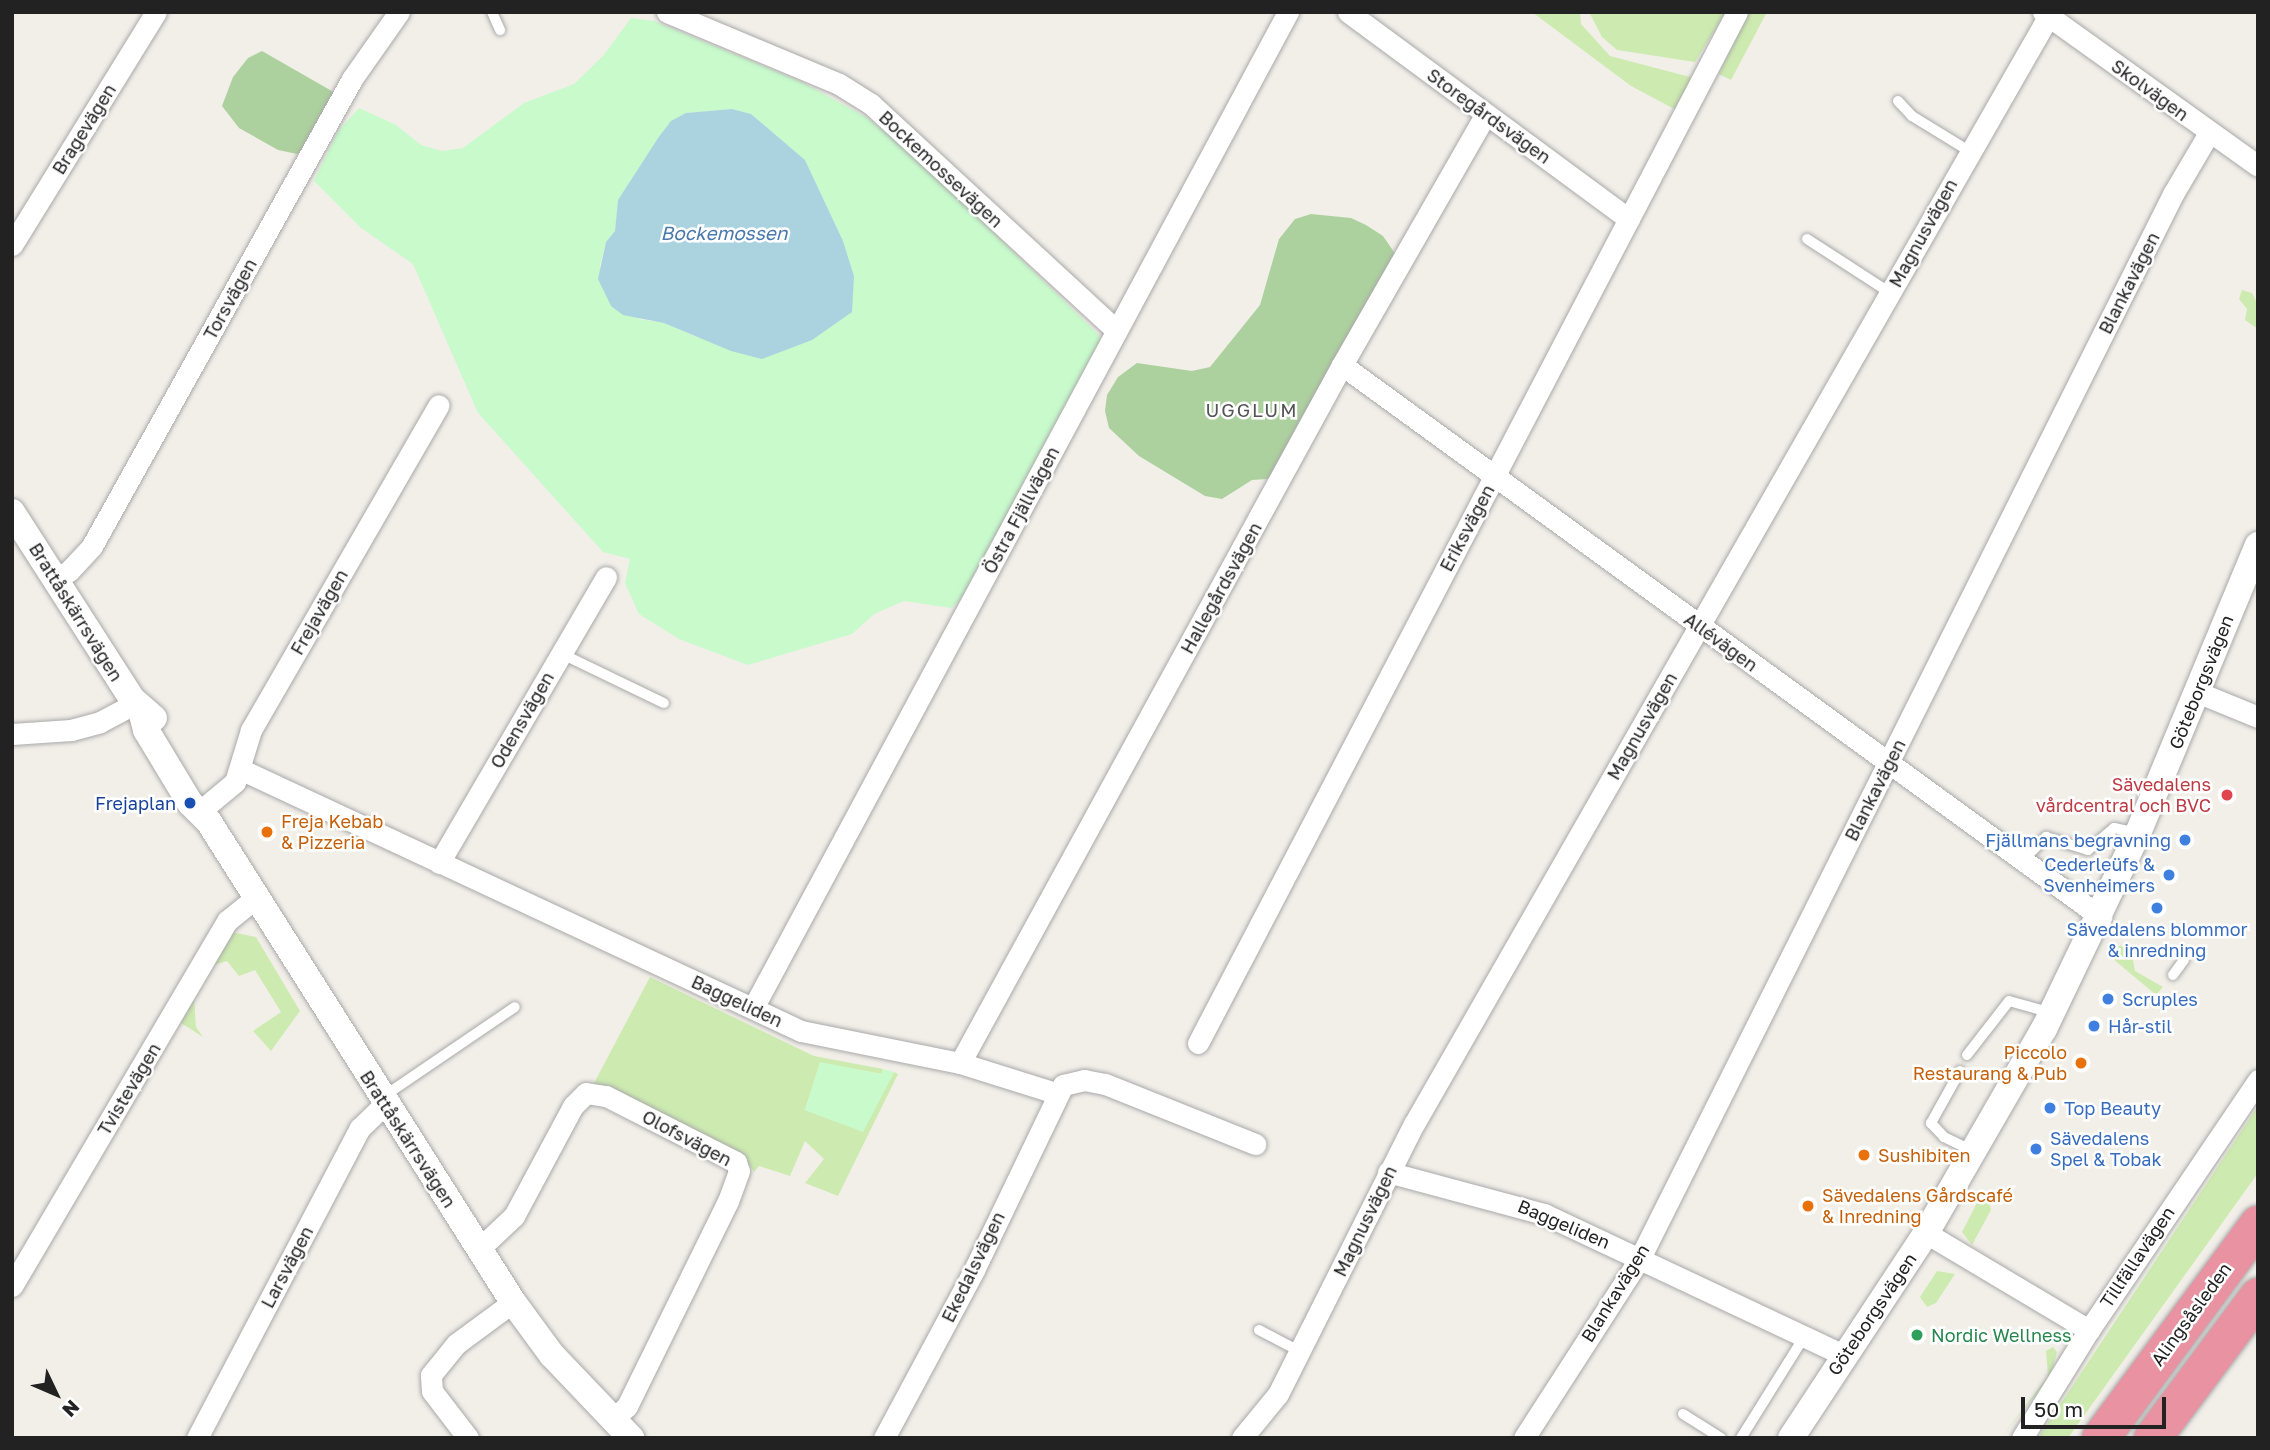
<!DOCTYPE html>
<meta charset="utf-8">
<style>
body{margin:0}
#map{position:relative;width:2270px;height:1450px;overflow:hidden;background:#f2efe9;font-family:"Golos Text",sans-serif}
div>[style]{position:absolute}
[style*='--x']{left:calc(var(--x)*1px);top:calc(var(--y)*1px);width:calc(var(--w)*1px);rotate:calc(var(--a)*1deg)}
.grass>*{inset:0;background:#cdebb0}
.forest>*{inset:0;background:#add19e}
.park>*{inset:0;background:#c8facc}
.water>*{inset:0;background:#aad3df}
.roads{filter:drop-shadow(0 0 2px #a9a9a9) drop-shadow(0 0 2px #a9a9a9)}
.service>*{height:10px;margin:-5px;padding:0 5px;transform-origin:5px;border-radius:5px;background:#fff}
.minor>*{height:21px;margin:-10.5px;padding:0 10.5px;transform-origin:10.5px;border-radius:10.5px;background:#fff}
.tertiary>*{height:26px;margin:-13px;padding:0 13px;transform-origin:13px;border-radius:13px;background:#fff}
.motorway>*{height:37px;margin:-18.5px;padding:0 18.5px;transform-origin:18.5px;border-radius:18.5px;background:#e892a2}
.dots>*{width:19px;height:19px;translate:-50% -50%;box-sizing:border-box;border:4px solid #fff;border-radius:50%}
span{translate:-50% -50%;white-space:nowrap;text-align:center;line-height:1.15;-webkit-text-stroke:5px #fff;paint-order:stroke}
.street-label{font-size:18px;color:#222}
.health-label{font-size:18px;color:#be3a42}
.right{translate:-100% -50%;text-align:right}
.transit-label{font-size:18px;color:#164399}
.food-label{font-size:18px;color:#c56008}
.left{translate:0 -50%;text-align:left}
.shop-label{font-size:18px;color:#366cbe}
.leisure-label{font-size:18px;color:#27864d}
.water-label{font-size:19px;color:#4a7aab;font-style:italic}
.neighbourhood-label{font-size:19px;color:#555;letter-spacing:2px}
.frame{position:absolute;inset:0;border:14px solid #222;pointer-events:none}
.north{position:absolute;left:21px;top:1359px;width:70px;height:70px;-webkit-text-stroke:5px #fff;paint-order:stroke;rotate:134deg;font-size:19px;font-weight:700;line-height:28px;text-align:center;color:#222}
.north::after{content:'';display:block;margin:auto;width:24px;height:32px;background:#222;clip-path:polygon(50% 0,100% 100%,50% 72%,0 100%)}
.scale{position:absolute;left:2021px;top:1397px;width:145px;height:32px;box-sizing:border-box;border:4px solid #222;border-top:0;padding-left:9px;font-size:21px;line-height:24px;white-space:nowrap;color:#222;-webkit-text-stroke:5px #fff;paint-order:stroke}
</style>
<div id="map">
<div class="grass">
<i style="clip-path:polygon(1532px 12px,1580px 12px,1581px 24px,1610px 56px,1694px 78px,1680px 112px,1631px 86px)"></i>
<i style="clip-path:polygon(1589px 12px,1726px 12px,1695px 62px,1617px 50px,1602px 37px)"></i>
<i style="clip-path:polygon(1748px 12px,1767px 12px,1731px 80px,1719px 74px)"></i>
<i style="clip-path:polygon(2242px 290px,2252px 293px,2257px 303px,2258px 329px,2245px 320px,2247px 309px,2239px 299px)"></i>
<i style="clip-path:polygon(231px 932px,256px 937px,300px 1011px,271px 1051px,253px 1031px,281px 1012px,255px 970px,239px 976px,227px 961px,211px 966px)"></i>
<i style="clip-path:polygon(2120px 945px,2132px 954px,2135px 971px,2163px 987px,2156px 995px,2112px 958px)"></i>
<i style="clip-path:polygon(650px 977px,814px 1056px,883px 1069px,882px 1074px,820px 1063px,805px 1110px,863px 1131px,894px 1072px,898px 1074px,838px 1196px,805px 1183px,824px 1159px,805px 1141px,790px 1176px,759px 1166px,754px 1172px,742px 1154px,592px 1087px)"></i>
<i style="clip-path:polygon(194px 999px,196px 1027px,203px 1037px,181px 1023px)"></i>
<i style="clip-path:polygon(2258px 1106px,2258px 1173px,2068px 1438px,2038px 1438px)"></i>
<i style="clip-path:polygon(1980px 1197px,1989px 1202px,1991px 1210px,1972px 1245px,1962px 1232px)"></i>
<i style="clip-path:polygon(1937px 1271px,1955px 1274px,1936px 1303px,1927px 1307px,1920px 1297px)"></i>
<i style="clip-path:polygon(2053px 1347px,2057px 1352px,2051px 1375px,2001px 1438px,2048px 1376px,2046px 1351px)"></i>
</div>
<div class="forest">
<i style="clip-path:polygon(262px 51px,337px 94px,307px 147px,297px 154px,278px 150px,239px 128px,222px 106px,233px 77px,248px 58px)"></i>
<i style="clip-path:polygon(1311px 214px,1351px 218px,1366px 225px,1383px 236px,1396px 255px,1279px 470px,1267px 479px,1252px 480px,1222px 499px,1205px 496px,1139px 456px,1109px 428px,1105px 411px,1107px 395px,1118px 377px,1137px 363px,1192px 371px,1210px 367px,1260px 305px,1279px 239px,1295px 219px)"></i>
</div>
<div class="park">
<i style="clip-path:polygon(evenodd,631px 18px,654px 21px,802px 82px,866px 117px,916px 157px,1098px 334px,1101px 342px,1062px 422px,1050px 431px,1052px 439px,973px 589px,951px 608px,904px 601px,874px 614px,852px 634px,748px 665px,679px 639px,639px 614px,625px 583px,630px 559px,603px 552px,478px 413px,413px 264px,361px 228px,314px 181px,338px 131px,359px 108px,396px 125px,421px 145px,442px 151px,463px 148px,524px 103px,574px 84px,603px 56px,631px 18px,732px 109px,751px 114px,805px 160px,843px 241px,854px 276px,699px 338px,664px 323px,639px 319px,604px 293px,600px 265px,606px 242px,615px 231px,618px 200px,658px 138px,686px 113px,732px 109px)"></i>
<i style="clip-path:polygon(820px 1062px,881px 1074px,883px 1069px,894px 1072px,863px 1132px,805px 1110px)"></i>
</div>
<div class="water">
<i style="clip-path:polygon(732px 109px,751px 114px,805px 160px,843px 241px,854px 276px,852px 312px,812px 340px,762px 359px,731px 351px,664px 323px,623px 315px,611px 306px,598px 279px,606px 242px,615px 231px,618px 200px,658px 138px,671px 121px,686px 113px)"></i>
</div>
<div class="roads">
<div class="service">
<i style="--x:492;--y:12;--w:20;--a:66"></i>
<i style="--x:1898;--y:101;--w:21;--a:47"></i>
<i style="--x:1912;--y:116;--w:67;--a:31.6"></i>
<i style="--x:1807;--y:239;--w:98;--a:32.9"></i>
<i style="--x:562;--y:654;--w:113;--a:25.7"></i>
<i style="--x:2023;--y:860;--w:33;--a:-45"></i>
<i style="--x:2046;--y:837;--w:44;--a:17.2"></i>
<i style="--x:2088;--y:850;--w:34;--a:-40"></i>
<i style="--x:2114;--y:828;--w:25;--a:12"></i>
<i style="--x:2173;--y:975;--w:19;--a:-54"></i>
<i style="--x:1967;--y:1055;--w:68;--a:-52.1"></i>
<i style="--x:2009;--y:1001;--w:45;--a:15.6"></i>
<i style="--x:1960;--y:1071;--w:60;--a:119.1"></i>
<i style="--x:1931;--y:1123;--w:19;--a:47"></i>
<i style="--x:1944;--y:1137;--w:32;--a:26"></i>
<i style="--x:384;--y:1096;--w:158;--a:-34.2"></i>
<i style="--x:1259;--y:1330;--w:45;--a:27.7"></i>
<i style="--x:1683;--y:1414;--w:45;--a:32.3"></i>
<i style="--x:1741;--y:1438;--w:123;--a:-58"></i>
</div>
<div class="minor">
<i style="--x:667;--y:12;--w:186;--a:22.7"></i>
<i style="--x:839;--y:84;--w:38;--a:32"></i>
<i style="--x:871;--y:104;--w:332;--a:42.7"></i>
<i style="--x:1348;--y:12;--w:349;--a:36.4"></i>
<i style="--x:2043;--y:12;--w:264;--a:35.6"></i>
<i style="--x:12;--y:245;--w:274;--a:-58.3"></i>
<i style="--x:1342;--y:365;--w:939;--a:36.03"></i>
<i style="--x:54;--y:579;--w:17;--a:-28"></i>
<i style="--x:69;--y:571;--w:34;--a:-47"></i>
<i style="--x:92;--y:546;--w:534;--a:-60.89"></i>
<i style="--x:352;--y:79;--w:82;--a:-55"></i>
<i style="--x:2197;--y:692;--w:66;--a:22.3"></i>
<i style="--x:12;--y:734;--w:59;--a:-3.9"></i>
<i style="--x:71;--y:730;--w:30;--a:-15"></i>
<i style="--x:100;--y:722;--w:40;--a:-28"></i>
<i style="--x:240;--y:769;--w:619;--a:25.03"></i>
<i style="--x:801;--y:1031;--w:162;--a:11.4"></i>
<i style="--x:960;--y:1063;--w:101;--a:17.4"></i>
<i style="--x:199;--y:812;--w:47;--a:-39.8"></i>
<i style="--x:235;--y:782;--w:54;--a:-72.9"></i>
<i style="--x:251;--y:730;--w:375;--a:-60"></i>
<i style="--x:439;--y:863;--w:331;--a:-59.7"></i>
<i style="--x:753;--y:1008;--w:1131;--a:-61.76"></i>
<i style="--x:1198;--y:1043;--w:1163;--a:-62.4"></i>
<i style="--x:960;--y:1063;--w:796;--a:-61.31"></i>
<i style="--x:1342;--y:365;--w:289;--a:-60.2"></i>
<i style="--x:1388;--y:1172;--w:162;--a:15.1"></i>
<i style="--x:1544;--y:1214;--w:331;--a:25.2"></i>
<i style="--x:1926;--y:1233;--w:190;--a:30.8"></i>
<i style="--x:480;--y:1248;--w:47;--a:-43.3"></i>
<i style="--x:514;--y:1216;--w:125;--a:-61.8"></i>
<i style="--x:573;--y:1106;--w:18;--a:-45"></i>
<i style="--x:586;--y:1093;--w:20;--a:9"></i>
<i style="--x:606;--y:1096;--w:146;--a:26.9"></i>
<i style="--x:736;--y:1162;--w:9;--a:72"></i>
<i style="--x:739;--y:1171;--w:32;--a:110"></i>
<i style="--x:728;--y:1201;--w:229;--a:116.2"></i>
<i style="--x:627;--y:1406;--w:20;--a:135"></i>
<i style="--x:12;--y:1286;--w:424;--a:-59.5"></i>
<i style="--x:227;--y:921;--w:35;--a:-39"></i>
<i style="--x:197;--y:1438;--w:350;--a:-62.3"></i>
<i style="--x:360;--y:1128;--w:35;--a:-44"></i>
<i style="--x:468;--y:1438;--w:59;--a:-127.5"></i>
<i style="--x:432;--y:1391;--w:16;--a:-94"></i>
<i style="--x:431;--y:1375;--w:40;--a:-51"></i>
<i style="--x:456;--y:1344;--w:71;--a:-36.4"></i>
<i style="--x:884;--y:1438;--w:191;--a:-61.8"></i>
<i style="--x:974;--y:1270;--w:205;--a:-64.3"></i>
<i style="--x:1063;--y:1085;--w:22;--a:-13"></i>
<i style="--x:1084;--y:1080;--w:21;--a:11"></i>
<i style="--x:1105;--y:1084;--w:162;--a:21.8"></i>
<i style="--x:1242;--y:1438;--w:57;--a:-50.7"></i>
<i style="--x:1278;--y:1394;--w:302;--a:-63.3"></i>
<i style="--x:1414;--y:1124;--w:1276;--a:-60.2"></i>
<i style="--x:1524;--y:1438;--w:214;--a:-57.2"></i>
<i style="--x:1640;--y:1258;--w:1190;--a:-63.39"></i>
<i style="--x:2173;--y:194;--w:71;--a:-59.5"></i>
<i style="--x:2022;--y:1438;--w:127;--a:-58.2"></i>
<i style="--x:2089;--y:1330;--w:302;--a:-55.9"></i>
</div>
<div class="tertiary">
<i style="--x:12;--y:512;--w:222;--a:57.3"></i>
<i style="--x:132;--y:699;--w:29;--a:41"></i>
<i style="--x:141;--y:711;--w:20;--a:75"></i>
<i style="--x:146;--y:730;--w:85;--a:58.9"></i>
<i style="--x:190;--y:803;--w:27;--a:45"></i>
<i style="--x:209;--y:822;--w:568;--a:57.65"></i>
<i style="--x:513;--y:1302;--w:66;--a:53.7"></i>
<i style="--x:552;--y:1355;--w:115;--a:46.4"></i>
<i style="--x:1791;--y:1438;--w:245;--a:-56.6"></i>
<i style="--x:1926;--y:1233;--w:236;--a:-60"></i>
<i style="--x:2044;--y:1029;--w:217;--a:-64.4"></i>
<i style="--x:2138;--y:833;--w:312;--a:-67.4"></i>
</div>
<div class="motorway">
<i style="--x:2100;--y:1438;--w:266;--a:-53.6"></i>
<i style="--x:2152;--y:1438;--w:177;--a:-53.3"></i>
</div>
</div>
<div class="dots">
<i style="left:2227px;top:795px;background:#e0444e"></i>
<i style="left:190px;top:803px;background:#1a4fb4"></i>
<i style="left:267px;top:832px;background:#e8710a"></i>
<i style="left:2185px;top:840px;background:#3f7fe0"></i>
<i style="left:2169px;top:875px;background:#3f7fe0"></i>
<i style="left:2157px;top:908px;background:#3f7fe0"></i>
<i style="left:2108px;top:999px;background:#3f7fe0"></i>
<i style="left:2094px;top:1026px;background:#3f7fe0"></i>
<i style="left:2081px;top:1063px;background:#e8710a"></i>
<i style="left:2050px;top:1108px;background:#3f7fe0"></i>
<i style="left:2036px;top:1149px;background:#3f7fe0"></i>
<i style="left:1864px;top:1155px;background:#e8710a"></i>
<i style="left:1808px;top:1206px;background:#e8710a"></i>
<i style="left:1917px;top:1335px;background:#2e9e5b"></i>
</div>
<div class="street-label">
<span style="left:2150px;top:90px;rotate:36deg">Skolvägen</span>
<span style="left:1489px;top:116px;rotate:36deg">Storegårdsvägen</span>
<span style="left:84px;top:129px;rotate:-58deg">Bragevägen</span>
<span style="left:941px;top:169px;rotate:43deg">Bockemossevägen</span>
<span style="left:1923px;top:233px;rotate:-61deg">Magnusvägen</span>
<span style="left:2129px;top:283px;rotate:-63deg">Blankavägen</span>
<span style="left:230px;top:299px;rotate:-61deg">Torsvägen</span>
<span style="left:1021px;top:510px;rotate:-62deg">Östra Fjällvägen</span>
<span style="left:1467px;top:528px;rotate:-62deg">Eriksvägen</span>
<span style="left:1221px;top:588px;rotate:-61deg">Hallegårdsvägen</span>
<span style="left:76px;top:612px;rotate:58deg">Brattåskärrsvägen</span>
<span style="left:319px;top:612px;rotate:-60deg">Frejavägen</span>
<span style="left:1721px;top:642px;rotate:36deg">Allévägen</span>
<span style="left:2201px;top:682px;rotate:-68deg">Göteborgsvägen</span>
<span style="left:522px;top:720px;rotate:-60deg">Odensvägen</span>
<span style="left:1642px;top:726px;rotate:-60deg">Magnusvägen</span>
<span style="left:1875px;top:790px;rotate:-63deg">Blankavägen</span>
<span style="left:737px;top:1001px;rotate:25deg">Baggeliden</span>
<span style="left:129px;top:1089px;rotate:-59deg">Tvistevägen</span>
<span style="left:687px;top:1138px;rotate:28deg">Olofsvägen</span>
<span style="left:408px;top:1139px;rotate:57deg">Brattåskärrsvägen</span>
<span style="left:1365px;top:1221px;rotate:-64deg">Magnusvägen</span>
<span style="left:1564px;top:1224px;rotate:23deg">Baggeliden</span>
<span style="left:2137px;top:1257px;rotate:-56deg">Tillfällavägen</span>
<span style="left:287px;top:1267px;rotate:-62deg">Larsvägen</span>
<span style="left:973px;top:1267px;rotate:-64deg">Ekedalsvägen</span>
<span style="left:1615px;top:1293px;rotate:-58deg">Blankavägen</span>
<span style="left:1872px;top:1314px;rotate:-56deg">Göteborgsvägen</span>
<span style="left:2191px;top:1314px;rotate:-54deg">Alingsåsleden</span>
</div>
<div class="health-label">
<span class="right" style="left:2211px;top:795px">Sävedalens<br>vårdcentral och BVC</span>
</div>
<div class="transit-label">
<span class="right" style="left:176px;top:803px">Frejaplan</span>
</div>
<div class="food-label">
<span class="left" style="left:281px;top:832px">Freja Kebab<br>&amp; Pizzeria</span>
<span class="right" style="left:2067px;top:1063px">Piccolo<br>Restaurang &amp; Pub</span>
<span class="left" style="left:1878px;top:1155px">Sushibiten</span>
<span class="left" style="left:1822px;top:1206px">Sävedalens Gårdscafé<br>&amp; Inredning</span>
</div>
<div class="shop-label">
<span class="right" style="left:2171px;top:840px">Fjällmans begravning</span>
<span class="right" style="left:2155px;top:875px">Cederleüfs &amp;<br>Svenheimers</span>
<span style="left:2157px;top:940px">Sävedalens blommor<br>&amp; inredning</span>
<span class="left" style="left:2122px;top:999px">Scruples</span>
<span class="left" style="left:2108px;top:1026px">Hår-stil</span>
<span class="left" style="left:2064px;top:1108px">Top Beauty</span>
<span class="left" style="left:2050px;top:1149px">Sävedalens<br>Spel &amp; Tobak</span>
</div>
<div class="leisure-label">
<span class="left" style="left:1931px;top:1335px">Nordic Wellness</span>
</div>
<div class="water-label">
<span style="left:724px;top:233px">Bockemossen</span>
</div>
<div class="neighbourhood-label">
<span style="left:1252px;top:410px">UGGLUM</span>
</div>
<div class="frame"></div>
<div class="north">N</div>
<div class="scale">50 m</div>
</div>
